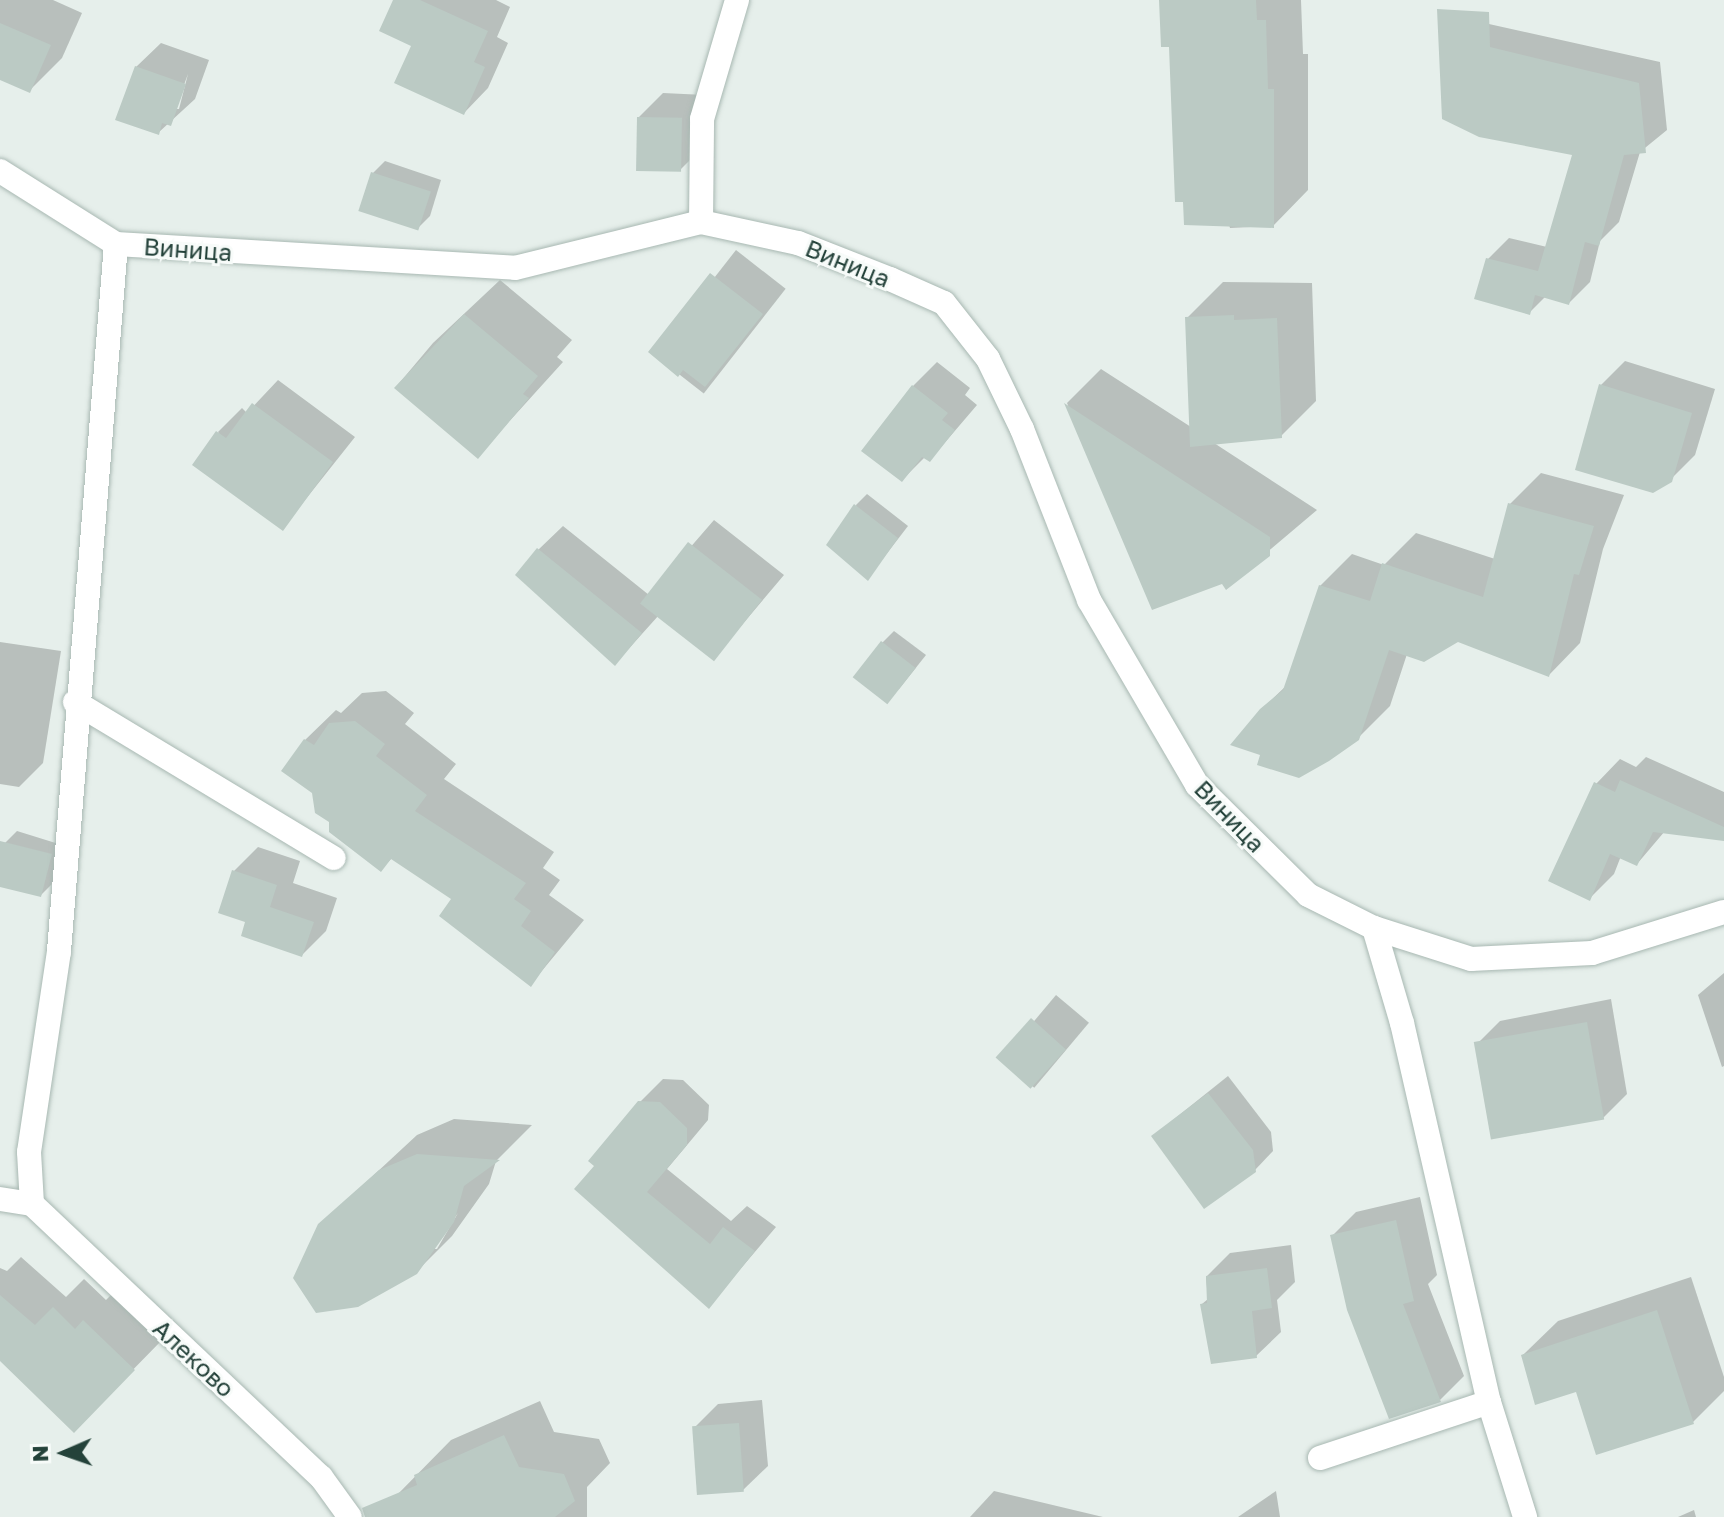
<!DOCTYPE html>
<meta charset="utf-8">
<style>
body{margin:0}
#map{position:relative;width:1724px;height:1517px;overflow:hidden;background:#e6efeb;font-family:"Golos Text",sans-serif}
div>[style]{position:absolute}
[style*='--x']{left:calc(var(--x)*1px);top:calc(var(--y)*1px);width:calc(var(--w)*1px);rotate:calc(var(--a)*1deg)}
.shadow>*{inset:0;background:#0003;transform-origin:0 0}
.building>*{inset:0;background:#bbcac4;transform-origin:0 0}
.roads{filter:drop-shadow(0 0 2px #a8b8b2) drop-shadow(0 0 2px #a8b8b2)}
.minor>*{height:24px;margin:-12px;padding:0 12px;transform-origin:12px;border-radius:12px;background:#fff}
span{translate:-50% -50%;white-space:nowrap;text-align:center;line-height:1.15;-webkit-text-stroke:6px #f7fbf9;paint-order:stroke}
.street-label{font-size:24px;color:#24423a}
.north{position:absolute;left:24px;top:1413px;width:80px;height:80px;-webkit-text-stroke:6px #f7fbf9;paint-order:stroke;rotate:268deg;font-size:22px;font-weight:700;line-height:32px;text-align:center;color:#24423a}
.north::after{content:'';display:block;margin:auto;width:28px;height:36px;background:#24423a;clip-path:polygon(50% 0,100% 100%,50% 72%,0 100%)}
</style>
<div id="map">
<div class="shadow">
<i style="clip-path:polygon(0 0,53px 0,82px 13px,62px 58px,30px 90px,0 77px)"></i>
<i style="clip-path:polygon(395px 0,496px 0,510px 7px,497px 37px,508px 43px,488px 88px,464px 113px,414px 45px)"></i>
<i style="clip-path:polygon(1161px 0,1301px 0,1303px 54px,1308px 54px,1308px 190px,1273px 226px,1230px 228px)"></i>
<i style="clip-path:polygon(1462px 18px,1660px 62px,1667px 130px,1640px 152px,1619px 222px,1600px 241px,1590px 282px,1569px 303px,1546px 296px,1529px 313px,1488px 259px,1509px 238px,1547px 247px,1574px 153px)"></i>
<i style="clip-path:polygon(evenodd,161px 43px,209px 60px,195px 99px,158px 133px,136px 67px,161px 43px,188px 74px,179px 109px,175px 109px,188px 74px)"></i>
<i style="clip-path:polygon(663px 93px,705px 95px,703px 147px,679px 171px,639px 117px)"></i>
<i style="clip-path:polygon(385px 161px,441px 180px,430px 216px,418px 228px,373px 173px)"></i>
<i style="left:736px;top:250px;width:63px;height:133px;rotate:38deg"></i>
<i style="clip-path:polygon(500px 280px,572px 340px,557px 357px,563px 362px,478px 456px,396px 387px,433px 343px)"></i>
<i style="clip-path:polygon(1223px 282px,1312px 283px,1316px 401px,1281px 436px,1214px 443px,1317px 510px,1226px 587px,1223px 581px,1153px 608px,1067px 403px,1101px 369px,1191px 427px,1187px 318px)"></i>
<i style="clip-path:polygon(1625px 361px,1715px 389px,1695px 455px,1670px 480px,1577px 468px,1601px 385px)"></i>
<i style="clip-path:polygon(937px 362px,970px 388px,965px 395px,977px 405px,930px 460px,925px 457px,902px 480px,913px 386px)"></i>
<i style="clip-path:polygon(278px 380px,355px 437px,282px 529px,218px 432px,242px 408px,247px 413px)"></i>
<i style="clip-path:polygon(1541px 473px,1624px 495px,1603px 549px,1580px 643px,1549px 675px,1458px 640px,1407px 654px,1390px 706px,1358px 738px,1262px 754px,1261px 710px,1288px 684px,1320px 586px,1352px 554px,1384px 565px,1416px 533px,1495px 559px,1510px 504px)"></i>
<i style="clip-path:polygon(867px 494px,908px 526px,868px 578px,856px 505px)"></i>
<i style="clip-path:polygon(714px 520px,784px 575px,713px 659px,659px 615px,615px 664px,538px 550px,563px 526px,649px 595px)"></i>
<i style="clip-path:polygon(894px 631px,926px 655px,899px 689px,882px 643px)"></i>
<i style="clip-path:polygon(0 642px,61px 651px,43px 763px,19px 787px,0 784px)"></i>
<i style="clip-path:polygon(386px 691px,414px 713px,405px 724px,456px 764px,444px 779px,554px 852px,543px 868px,560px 880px,549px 895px,584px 920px,531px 984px,454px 899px,393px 857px,381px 869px,331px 821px,305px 740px,336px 710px,341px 713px,362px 693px)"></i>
<i style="clip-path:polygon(1646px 757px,1724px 792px,1724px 839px,1665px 831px,1637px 864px,1621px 856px,1614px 874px,1590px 898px,1596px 784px,1620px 759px,1636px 767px)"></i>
<i style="clip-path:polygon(17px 831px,62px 845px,53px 883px,41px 895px,0 885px,5px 843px)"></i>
<i style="clip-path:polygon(258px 847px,300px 861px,293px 883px,337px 898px,326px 931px,302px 955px,248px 920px,234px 871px)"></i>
<i style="clip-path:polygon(1724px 973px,1724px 1066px,1722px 1067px,1698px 995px)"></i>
<i style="left:1056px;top:995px;width:43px;height:85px;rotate:40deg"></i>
<i style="clip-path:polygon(1611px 999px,1627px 1094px,1603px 1118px,1476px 1045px,1500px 1021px)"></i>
<i style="clip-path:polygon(1228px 1076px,1271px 1132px,1273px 1151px,1255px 1170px,1153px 1136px)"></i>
<i style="clip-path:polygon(663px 1079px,683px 1080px,709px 1105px,708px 1120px,667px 1169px,731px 1221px,747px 1206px,776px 1227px,709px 1306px,596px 1165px,640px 1102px)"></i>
<i style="clip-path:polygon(evenodd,454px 1119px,532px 1125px,496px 1161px,489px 1184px,452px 1236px,416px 1272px,320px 1225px,417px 1135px,454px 1119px,458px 1213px,437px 1249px,432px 1249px,458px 1213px)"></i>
<i style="clip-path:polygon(1420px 1197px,1437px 1275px,1428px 1284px,1464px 1376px,1440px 1400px,1332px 1236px,1356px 1212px)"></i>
<i style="clip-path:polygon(1291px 1245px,1295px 1282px,1277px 1300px,1281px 1332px,1256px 1356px,1202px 1304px,1208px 1299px,1206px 1277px,1230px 1253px)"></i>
<i style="clip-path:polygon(21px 1257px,66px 1297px,84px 1279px,106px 1300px,114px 1292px,163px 1339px,74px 1430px,0 1359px,0 1268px,7px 1271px)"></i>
<i style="clip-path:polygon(1691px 1277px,1724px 1377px,1724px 1391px,1693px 1422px,1578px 1389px,1523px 1355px,1558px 1321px)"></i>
<i style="clip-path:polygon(762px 1400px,768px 1466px,743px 1490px,694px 1428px,718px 1404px)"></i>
<i style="clip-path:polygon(540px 1401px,554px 1432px,599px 1439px,610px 1463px,587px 1487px,587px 1517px,405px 1517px,396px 1496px,451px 1440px)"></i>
<i style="clip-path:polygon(994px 1491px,1103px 1517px,970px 1517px)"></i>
<i style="clip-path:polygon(1276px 1491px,1280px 1517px,1238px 1517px)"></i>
<i style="clip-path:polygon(1694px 1510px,1696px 1517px,1678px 1517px)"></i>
</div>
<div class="building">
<i style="clip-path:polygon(393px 0,420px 0,488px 31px,474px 62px,485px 67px,464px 115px,394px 83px,411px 46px,379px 31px)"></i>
<i style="clip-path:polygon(1159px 0,1256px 0,1257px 20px,1266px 20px,1268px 89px,1274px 89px,1274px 228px,1184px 225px,1183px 202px,1175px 202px,1169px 47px,1161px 47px)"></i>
<i style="clip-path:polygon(1437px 9px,1489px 12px,1490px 47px,1639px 83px,1646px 153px,1624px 155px,1599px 246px,1585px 242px,1569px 305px,1535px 295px,1530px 315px,1474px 299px,1486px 258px,1538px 271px,1572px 155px,1479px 137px,1442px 119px)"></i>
<i style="clip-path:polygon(0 23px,51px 45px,30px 93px,0 80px)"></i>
<i style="clip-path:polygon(135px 66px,186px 84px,171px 126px,162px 123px,159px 135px,115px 120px)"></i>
<i style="left:637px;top:117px;width:45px;height:54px;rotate:1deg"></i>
<i style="left:371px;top:172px;width:63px;height:41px;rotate:18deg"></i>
<i style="clip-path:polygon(710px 273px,763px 314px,705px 387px,683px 370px,678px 377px,648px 352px)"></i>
<i style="clip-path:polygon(464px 314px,538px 376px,523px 394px,529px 398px,478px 459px,394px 388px)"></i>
<i style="clip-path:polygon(1234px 315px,1234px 320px,1277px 318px,1282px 438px,1190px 447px,1185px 317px)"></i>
<i style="clip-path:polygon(1599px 384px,1692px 413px,1672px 482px,1653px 493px,1575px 470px)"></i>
<i style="clip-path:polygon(912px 385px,948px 413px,942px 420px,955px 430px,930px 462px,922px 457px,902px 482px,861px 451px)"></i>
<i style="clip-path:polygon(252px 403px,333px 462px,283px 531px,192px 465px,216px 431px,226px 438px)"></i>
<i style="clip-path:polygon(1064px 403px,1270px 537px,1270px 556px,1226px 590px,1222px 584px,1152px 610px)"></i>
<i style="clip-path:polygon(1508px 503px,1594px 526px,1579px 575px,1574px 574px,1549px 677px,1458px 642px,1424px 662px,1389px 650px,1359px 740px,1329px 761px,1299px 778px,1257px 765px,1260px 755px,1230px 745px,1260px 709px,1283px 690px,1319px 585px,1370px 601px,1382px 563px,1483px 597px)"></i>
<i style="clip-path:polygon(854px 504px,898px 538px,868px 581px,826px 545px)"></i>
<i style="left:688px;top:542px;width:94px;height:78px;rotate:38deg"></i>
<i style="clip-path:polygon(537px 548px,642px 633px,615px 666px,515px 575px)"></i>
<i style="left:881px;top:641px;width:44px;height:46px;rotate:38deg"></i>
<i style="clip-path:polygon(355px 721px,385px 744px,376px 756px,427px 795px,415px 811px,526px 883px,514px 899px,531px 911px,521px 926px,555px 952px,531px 987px,439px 916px,451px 899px,391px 859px,381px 872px,329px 832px,329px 822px,315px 813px,312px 793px,281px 771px,304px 739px,314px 745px,329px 723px)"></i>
<i style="clip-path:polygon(1620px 780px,1724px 827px,1724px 841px,1653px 832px,1637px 866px,1610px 854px,1590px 901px,1548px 881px,1594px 782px,1615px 792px)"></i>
<i style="clip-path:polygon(0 841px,52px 854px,41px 897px,0 887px)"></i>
<i style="clip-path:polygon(232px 870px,277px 885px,270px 907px,314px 922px,302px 957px,241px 936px,245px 922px,218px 913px)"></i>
<i style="left:1031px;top:1018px;width:47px;height:53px;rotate:42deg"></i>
<i style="left:1587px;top:1022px;width:99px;height:115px;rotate:80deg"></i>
<i style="clip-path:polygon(1208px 1093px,1253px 1150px,1256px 1172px,1204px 1209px,1151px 1136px)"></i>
<i style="clip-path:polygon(638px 1101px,660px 1102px,687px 1128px,687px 1145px,647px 1192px,710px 1244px,723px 1227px,755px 1251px,709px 1309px,574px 1189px,594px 1166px,588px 1161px)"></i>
<i style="clip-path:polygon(417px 1154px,500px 1160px,464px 1186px,454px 1222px,417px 1274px,358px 1307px,316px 1313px,293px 1278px,318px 1224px,379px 1170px)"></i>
<i style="clip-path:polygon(1396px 1220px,1414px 1301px,1403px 1304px,1441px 1402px,1389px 1419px,1347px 1310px,1330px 1235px)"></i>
<i style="clip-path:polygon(1267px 1268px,1272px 1308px,1252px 1311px,1257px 1358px,1211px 1364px,1200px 1304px,1207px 1303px,1206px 1276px)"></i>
<i style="clip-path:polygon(0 1295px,35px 1325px,53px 1307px,75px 1329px,83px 1320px,135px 1370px,74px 1433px,0 1361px)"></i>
<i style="clip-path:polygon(1657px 1310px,1694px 1424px,1596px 1455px,1576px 1392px,1535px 1405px,1521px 1355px)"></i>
<i style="left:739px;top:1423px;width:69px;height:47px;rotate:86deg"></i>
<i style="clip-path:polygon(504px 1435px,519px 1467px,564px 1474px,575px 1501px,555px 1517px,365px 1517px,362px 1508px,417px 1485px,414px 1475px)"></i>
</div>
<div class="roads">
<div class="minor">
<i style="--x:0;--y:171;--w:137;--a:32.2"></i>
<i style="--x:116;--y:244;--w:400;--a:3.4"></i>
<i style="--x:515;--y:268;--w:192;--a:-13.9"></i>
<i style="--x:701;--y:222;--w:99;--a:12.2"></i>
<i style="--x:798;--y:243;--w:99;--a:21.4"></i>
<i style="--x:890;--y:279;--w:59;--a:24"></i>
<i style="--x:944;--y:303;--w:71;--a:51.8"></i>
<i style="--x:988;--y:359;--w:78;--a:64.1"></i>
<i style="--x:1022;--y:429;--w:184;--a:68.6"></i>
<i style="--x:1089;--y:600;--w:214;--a:59.7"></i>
<i style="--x:1197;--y:785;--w:156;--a:44.7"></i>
<i style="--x:1308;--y:895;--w:74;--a:26.6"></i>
<i style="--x:1374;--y:928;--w:102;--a:17.7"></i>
<i style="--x:1471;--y:959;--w:121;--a:-2.8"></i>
<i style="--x:1592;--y:953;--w:138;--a:-17.3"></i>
<i style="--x:701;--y:222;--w:103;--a:-89.4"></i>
<i style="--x:702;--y:119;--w:124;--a:-73.6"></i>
<i style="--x:75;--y:702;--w:302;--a:31.1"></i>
<i style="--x:1374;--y:928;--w:99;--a:73.6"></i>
<i style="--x:1402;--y:1023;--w:389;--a:77.1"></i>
<i style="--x:1489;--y:1402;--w:121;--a:72.6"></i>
<i style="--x:0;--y:1199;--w:32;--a:9"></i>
<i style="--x:32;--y:1204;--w:52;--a:-93.3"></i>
<i style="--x:29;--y:1152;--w:203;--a:-81.5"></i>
<i style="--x:59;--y:951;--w:709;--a:-85.39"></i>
<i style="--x:32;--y:1204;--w:398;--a:43.4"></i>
<i style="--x:321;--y:1477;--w:49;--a:54.1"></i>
<i style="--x:1320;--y:1458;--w:178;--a:-18.3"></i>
</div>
</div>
<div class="street-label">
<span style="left:188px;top:249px;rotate:4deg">Виница</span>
<span style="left:848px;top:263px;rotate:22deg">Виница</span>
<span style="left:1230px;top:816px;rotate:46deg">Виница</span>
<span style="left:194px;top:1358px;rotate:43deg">Алеково</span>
</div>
<div class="north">N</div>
</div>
